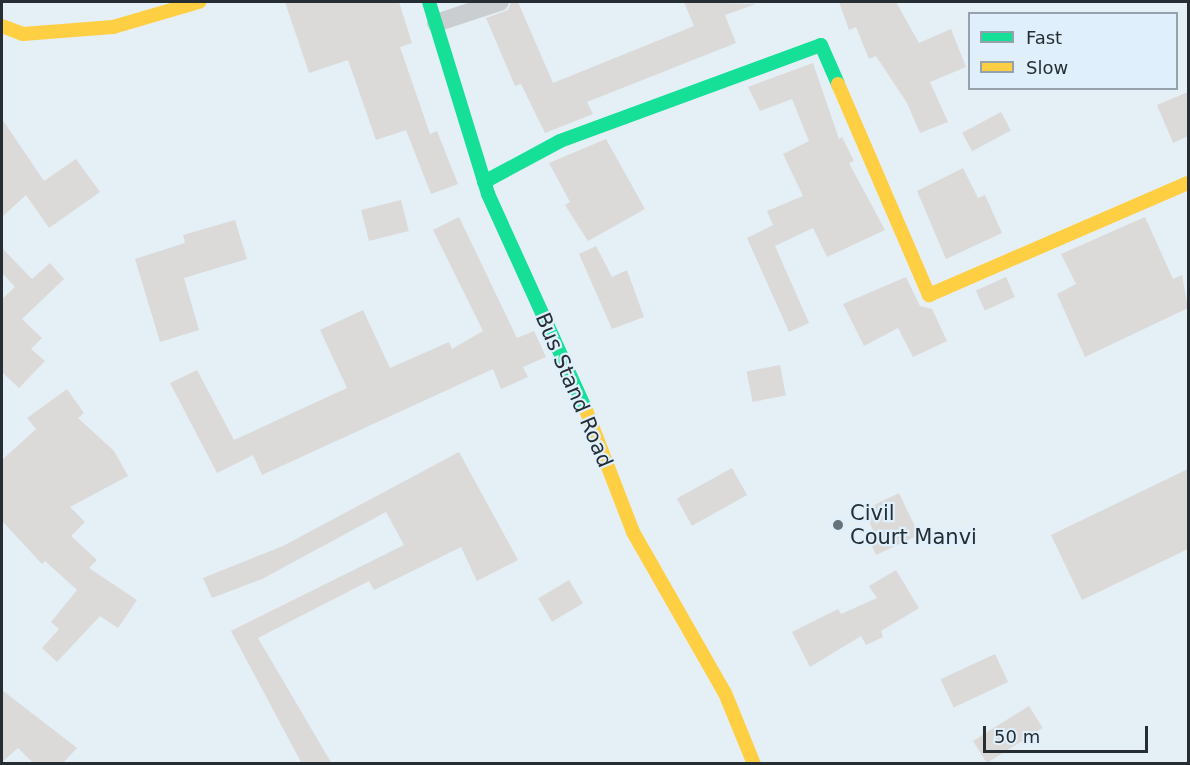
<!DOCTYPE html>
<style>
body{margin:0}
#map{position:relative;width:1190px;height:765px;overflow:hidden;background:#e5eff6;font-family:"DejaVu Sans",sans-serif}
div>[style]{position:absolute}
[style*='--x']{left:calc(var(--x)*1px);top:calc(var(--y)*1px);width:calc(var(--w)*1px);rotate:calc(var(--a)*1deg)}
.building>*{inset:0;background:#dbdad9;transform-origin:0 0}
.street>*{height:18px;margin:-9px;padding:0 9px;transform-origin:9px;border-radius:9px;background:#cbced0}
.fast>*{height:14px;margin:-7px;padding:0 7px;transform-origin:7px;border-radius:7px;background:#16e098}
.slow>*{height:14px;margin:-7px;padding:0 7px;transform-origin:7px;border-radius:7px;background:#ffcf43}
.dots>*{width:16px;height:16px;translate:-50% -50%;box-sizing:border-box;border:3px solid #dff0fc;border-radius:50%}
span{translate:-50% -50%;white-space:nowrap;text-align:center;line-height:1.15;-webkit-text-stroke:4.5px #dff0fc;paint-order:stroke}
.street-label{font-size:21px;color:#262e34}
.poi-label{font-size:21px;color:#262e34}
.left{translate:0 -50%;text-align:left}
.frame{position:absolute;inset:0;border:3px solid #262e34;pointer-events:none}
.legend{position:absolute;left:968px;top:12px;width:210px;height:78px;box-sizing:border-box;background:#dff0fc;border:2px solid #95a2ac;margin:0;padding:8px 10px;list-style:none;font-size:18px;color:#262e34}
.legend li{display:flex;align-items:center;gap:12px;height:30px}
.legend b{width:30px;border:2px solid #95a2ac}
.scale{position:absolute;left:983px;top:726px;width:165px;height:27px;box-sizing:border-box;border:3px solid #262e34;border-top:0;padding-left:8px;font-size:18px;line-height:21px;white-space:nowrap;color:#262e34;-webkit-text-stroke:4px #dff0fc;paint-order:stroke}
</style>
<div id="map">
<div class="building">
<i style="clip-path:polygon(285px 2px,399px 2px,412px 43px,400px 47px,430px 134px,437px 131px,458px 184px,431px 194px,406px 130px,376px 140px,348px 60px,309px 73px)"></i>
<i style="clip-path:polygon(511px 2px,518px 2px,553px 83px,694px 26px,684px 2px,756px 4px,725px 15px,736px 43px,587px 102px,593px 114px,545px 133px,521px 84px,515px 86px,486px 18px,508px 10px)"></i>
<i style="clip-path:polygon(839px 2px,896px 2px,919px 43px,951px 29px,966px 67px,930px 82px,948px 122px,920px 133px,907px 103px,876px 56px,869px 59px,856px 27px,849px 30px)"></i>
<i style="clip-path:polygon(813px 63px,839px 139px,842px 137px,854px 161px,849px 163px,885px 230px,827px 257px,813px 228px,775px 246px,809px 323px,789px 332px,747px 238px,773px 225px,767px 211px,803px 196px,783px 154px,809px 141px,792px 99px,760px 111px,748px 87px)"></i>
<i style="clip-path:polygon(1188px 92px,1188px 136px,1173px 143px,1157px 105px)"></i>
<i style="left:1001px;top:112px;width:21px;height:44px;rotate:62deg"></i>
<i style="clip-path:polygon(2px 119px,44px 181px,76px 159px,100px 192px,49px 228px,26px 195px,2px 217px)"></i>
<i style="clip-path:polygon(606px 139px,645px 209px,588px 241px,565px 205px,570px 202px,549px 163px)"></i>
<i style="clip-path:polygon(963px 168px,978px 198px,985px 195px,1002px 233px,946px 259px,917px 191px)"></i>
<i style="left:401px;top:200px;width:32px;height:41px;rotate:76deg"></i>
<i style="clip-path:polygon(459px 217px,517px 338px,534px 331px,546px 357px,523px 367px,528px 377px,501px 389px,493px 369px,262px 475px,253px 455px,217px 473px,170px 383px,197px 370px,234px 440px,347px 388px,320px 330px,363px 310px,390px 368px,449px 342px,452px 349px,483px 331px,433px 230px)"></i>
<i style="clip-path:polygon(1145px 217px,1173px 279px,1182px 275px,1188px 308px,1085px 357px,1057px 294px,1076px 284px,1061px 254px)"></i>
<i style="clip-path:polygon(235px 220px,247px 259px,184px 278px,199px 330px,160px 342px,135px 259px,185px 243px,183px 235px)"></i>
<i style="clip-path:polygon(596px 246px,612px 277px,627px 270px,644px 317px,612px 329px,579px 254px)"></i>
<i style="clip-path:polygon(2px 248px,32px 279px,50px 263px,64px 279px,22px 319px,42px 338px,31px 349px,45px 361px,19px 388px,2px 372px,2px 299px,15px 287px,2px 273px)"></i>
<i style="clip-path:polygon(906px 277px,920px 306px,932px 309px,947px 341px,913px 357px,898px 328px,864px 346px,843px 304px)"></i>
<i style="left:1006px;top:277px;width:22px;height:33px;rotate:66deg"></i>
<i style="left:780px;top:365px;width:31px;height:34px;rotate:79deg"></i>
<i style="clip-path:polygon(67px 389px,84px 413px,78px 418px,114px 451px,128px 476px,70px 507px,85px 522px,71px 536px,97px 560px,89px 568px,137px 600px,118px 628px,100px 616px,57px 662px,42px 648px,59px 629px,51px 622px,77px 590px,45px 561px,42px 564px,2px 521px,2px 460px,36px 429px,27px 418px)"></i>
<i style="clip-path:polygon(459px 452px,518px 560px,477px 581px,461px 547px,374px 590px,369px 581px,258px 638px,332px 764px,302px 764px,231px 631px,404px 545px,386px 512px,262px 579px,212px 598px,203px 578px,283px 546px)"></i>
<i style="left:732px;top:468px;width:31px;height:63px;rotate:61deg"></i>
<i style="clip-path:polygon(1188px 469px,1188px 549px,1082px 600px,1051px 535px)"></i>
<i style="clip-path:polygon(899px 493px,919px 535px,876px 555px,866px 533px,873px 530px,864px 510px)"></i>
<i style="clip-path:polygon(896px 570px,919px 608px,881px 631px,883px 637px,866px 645px,861px 636px,810px 667px,792px 632px,838px 609px,841px 614px,877px 598px,869px 586px)"></i>
<i style="left:569px;top:580px;width:27px;height:36px;rotate:59deg"></i>
<i style="left:995px;top:654px;width:31px;height:60px;rotate:65deg"></i>
<i style="clip-path:polygon(2px 690px,77px 748px,62px 764px,34px 764px,18px 748px,2px 762px)"></i>
<i style="left:1029px;top:706px;width:26px;height:66px;rotate:58deg"></i>
</div>
<div class="street">
<i style="--x:436;--y:23;--w:67;--a:-18.2"></i>
</div>
<div class="fast">
<i style="--x:429;--y:2;--w:201;--a:72.9"></i>
<i style="--x:488;--y:194;--w:237;--a:65.6"></i>
<i style="--x:484;--y:182;--w:86;--a:-28.3"></i>
<i style="--x:560;--y:141;--w:278;--a:-20.2"></i>
<i style="--x:821;--y:45;--w:43;--a:66.4"></i>
</div>
<div class="slow">
<i style="--x:2;--y:26;--w:22;--a:21"></i>
<i style="--x:23;--y:34;--w:90;--a:-4.4"></i>
<i style="--x:113;--y:27;--w:90;--a:-16.2"></i>
<i style="--x:838;--y:84;--w:230;--a:66.7"></i>
<i style="--x:929;--y:295;--w:282;--a:-23.4"></i>
<i style="--x:586;--y:410;--w:131;--a:68.9"></i>
<i style="--x:633;--y:532;--w:185;--a:60.3"></i>
<i style="--x:725;--y:693;--w:77;--a:67.8"></i>
</div>
<div class="dots">
<i style="left:838px;top:525px;background:#697278"></i>
</div>
<div class="street-label">
<span style="left:574px;top:390px;rotate:67deg">Bus Stand Road</span>
</div>
<div class="poi-label">
<span class="left" style="left:850px;top:525px">Civil<br>Court Manvi</span>
</div>
<div class="frame"></div>
<ul class="legend">
<li><b style="height:8px;background:#16e098"></b>Fast</li>
<li><b style="height:8px;background:#ffcf43"></b>Slow</li>
</ul>
<div class="scale">50 m</div>
</div>
